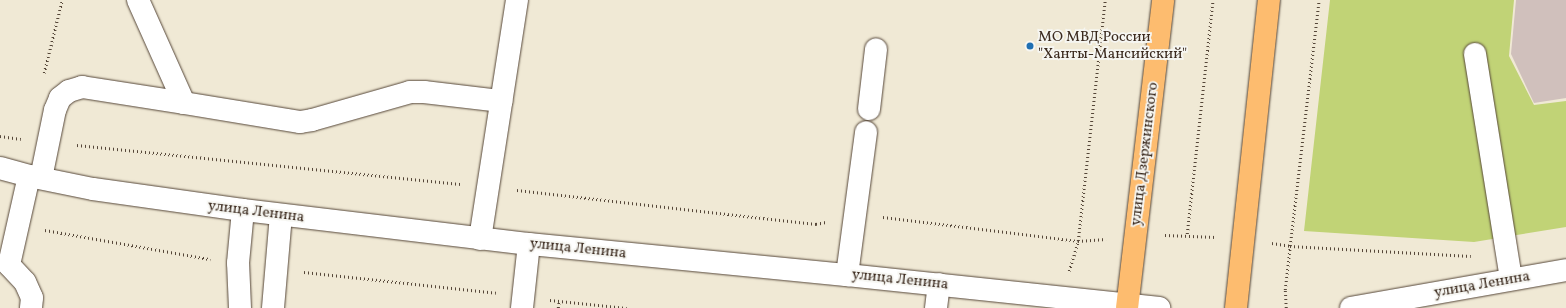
<!DOCTYPE html>
<meta charset="utf-8">
<style>
body{margin:0}
#map{position:relative;width:1566px;height:308px;overflow:hidden;background:#f0e9d5;font-family:Vollkorn,serif}
div>[style]{position:absolute}
[style*='--x']{left:calc(var(--x)*1px);top:calc(var(--y)*1px);width:calc(var(--w)*1px);rotate:calc(var(--a)*1deg)}
.industrial>*{inset:0;background:#d0c0bc}
.green>*{inset:0;background:#c1d376}
.path>*{height:2.5px;margin-top:-1.25px;transform-origin:0;background:repeating-linear-gradient(90deg,#564739 0 1px,transparent 0 4px)}
.roads{filter:drop-shadow(0 0 1px #564739) drop-shadow(0 0 1px #564739)}
.minor>*{height:22px;margin:-11px;padding:0 11px;transform-origin:11px;border-radius:11px;background:#fff}
.major>*{height:22px;margin:-11px;padding:0 11px;transform-origin:11px;border-radius:11px;background:#fdbc6f}
.dots>*{width:11px;height:11px;translate:-50% -50%;box-sizing:border-box;border:2px solid #f6f6f2;border-radius:50%}
span{translate:-50% -50%;white-space:nowrap;text-align:center;line-height:1.15;-webkit-text-stroke:3.5px #f6f6f2;paint-order:stroke}
.poi-label{font-size:15px;color:#3b2a1e}
.left{translate:0 -50%;text-align:left}
.street-label{font-size:15px;color:#3b2a1e}
</style>
<div id="map">
<div class="industrial">
<i style="clip-path:polygon(1516px 0,1566px 0,1566px 98px,1534px 103px,1511px 54px)"></i>
</div>
<div class="green">
<i style="clip-path:polygon(1330px 0,1514px 0,1509px 56px,1534px 105px,1566px 101px,1566px 227px,1474px 242px,1304px 231px)"></i>
</div>
<div class="path">
<i style="--x:44;--y:73;--w:75;--a:-76.1"></i>
<i style="--x:0;--y:136;--w:21;--a:8"></i>
<i style="--x:77;--y:145;--w:385;--a:5.8"></i>
<i style="--x:517;--y:190;--w:301;--a:6.5"></i>
<i style="--x:816;--y:224;--w:10;--a:-11"></i>
<i style="--x:883;--y:217;--w:196;--a:7"></i>
<i style="--x:1078;--y:241;--w:28;--a:-4"></i>
<i style="--x:45;--y:230;--w:168;--a:10"></i>
<i style="--x:1187;--y:234;--w:235;--a:-83.7"></i>
<i style="--x:1165;--y:235;--w:51;--a:2.2"></i>
<i style="--x:1272;--y:243;--w:18;--a:9"></i>
<i style="--x:1290;--y:246;--w:181;--a:3.2"></i>
<i style="--x:1069;--y:271;--w:31;--a:-73"></i>
<i style="--x:1078;--y:241;--w:243;--a:-83.6"></i>
<i style="--x:304;--y:272;--w:193;--a:6.2"></i>
<i style="--x:550;--y:300;--w:77;--a:5.9"></i>
<i style="--x:558;--y:308;--w:7;--a:-82"></i>
<i style="--x:1286;--y:308;--w:18;--a:-93"></i>
<i style="--x:1285;--y:290;--w:44;--a:-83.5"></i>
<i style="--x:1290;--y:246;--w:248;--a:-83.3"></i>
</div>
<div class="roads">
<div class="minor">
<i style="--x:1475;--y:54;--w:228;--a:80.9"></i>
<i style="--x:184;--y:103;--w:118;--a:9.3"></i>
<i style="--x:300;--y:122;--w:12;--a:-9"></i>
<i style="--x:312;--y:120;--w:102;--a:-15.9"></i>
<i style="--x:410;--y:92;--w:14;--a:0"></i>
<i style="--x:424;--y:92;--w:78;--a:6.7"></i>
<i style="--x:869;--y:109;--w:60;--a:-83.3"></i>
<i style="--x:0;--y:168;--w:30;--a:15"></i>
<i style="--x:29;--y:176;--w:65;--a:11.5"></i>
<i style="--x:93;--y:189;--w:151;--a:8"></i>
<i style="--x:243;--y:210;--w:288;--a:6.8"></i>
<i style="--x:529;--y:244;--w:320;--a:5.6"></i>
<i style="--x:847;--y:275;--w:314;--a:6"></i>
<i style="--x:29;--y:176;--w:91;--a:102.7"></i>
<i style="--x:9;--y:265;--w:23;--a:47"></i>
<i style="--x:25;--y:282;--w:17;--a:66"></i>
<i style="--x:32;--y:298;--w:10;--a:96"></i>
<i style="--x:41;--y:178;--w:69;--a:-78.4"></i>
<i style="--x:55;--y:110;--w:13;--a:-67"></i>
<i style="--x:60;--y:98;--w:11;--a:-38"></i>
<i style="--x:69;--y:91;--w:14;--a:-17"></i>
<i style="--x:82;--y:87;--w:103;--a:8.9"></i>
<i style="--x:184;--y:103;--w:113;--a:-114.1"></i>
<i style="--x:480;--y:239;--w:242;--a:-81.2"></i>
<i style="--x:847;--y:275;--w:144;--a:-82.4"></i>
<i style="--x:240;--y:308;--w:45;--a:-92.5"></i>
<i style="--x:238;--y:263;--w:53;--a:-84.6"></i>
<i style="--x:273;--y:308;--w:93;--a:-85.1"></i>
<i style="--x:522;--y:308;--w:64;--a:-83.8"></i>
<i style="--x:936;--y:308;--w:24;--a:-83"></i>
<i style="--x:1351;--y:308;--w:218;--a:-10"></i>
</div>
<div class="major">
<i style="--x:1127;--y:308;--w:310;--a:-83.3"></i>
<i style="--x:1236;--y:308;--w:310;--a:-83.9"></i>
</div>
</div>
<div class="dots">
<i style="left:1030px;top:46px;background:#1f6fb2"></i>
</div>
<div class="poi-label">
<span class="left" style="left:1038px;top:46px">МО МВД России<br>"Ханты-Мансийский"</span>
</div>
<div class="street-label">
<span style="left:1145px;top:154px;rotate:-83deg">улица Дзержинского</span>
<span style="left:256px;top:212px;rotate:7deg">улица Ленина</span>
<span style="left:578px;top:249px;rotate:6deg">улица Ленина</span>
<span style="left:900px;top:280px;rotate:6deg">улица Ленина</span>
<span style="left:1482px;top:285px;rotate:-10deg">улица Ленина</span>
</div>
</div>
